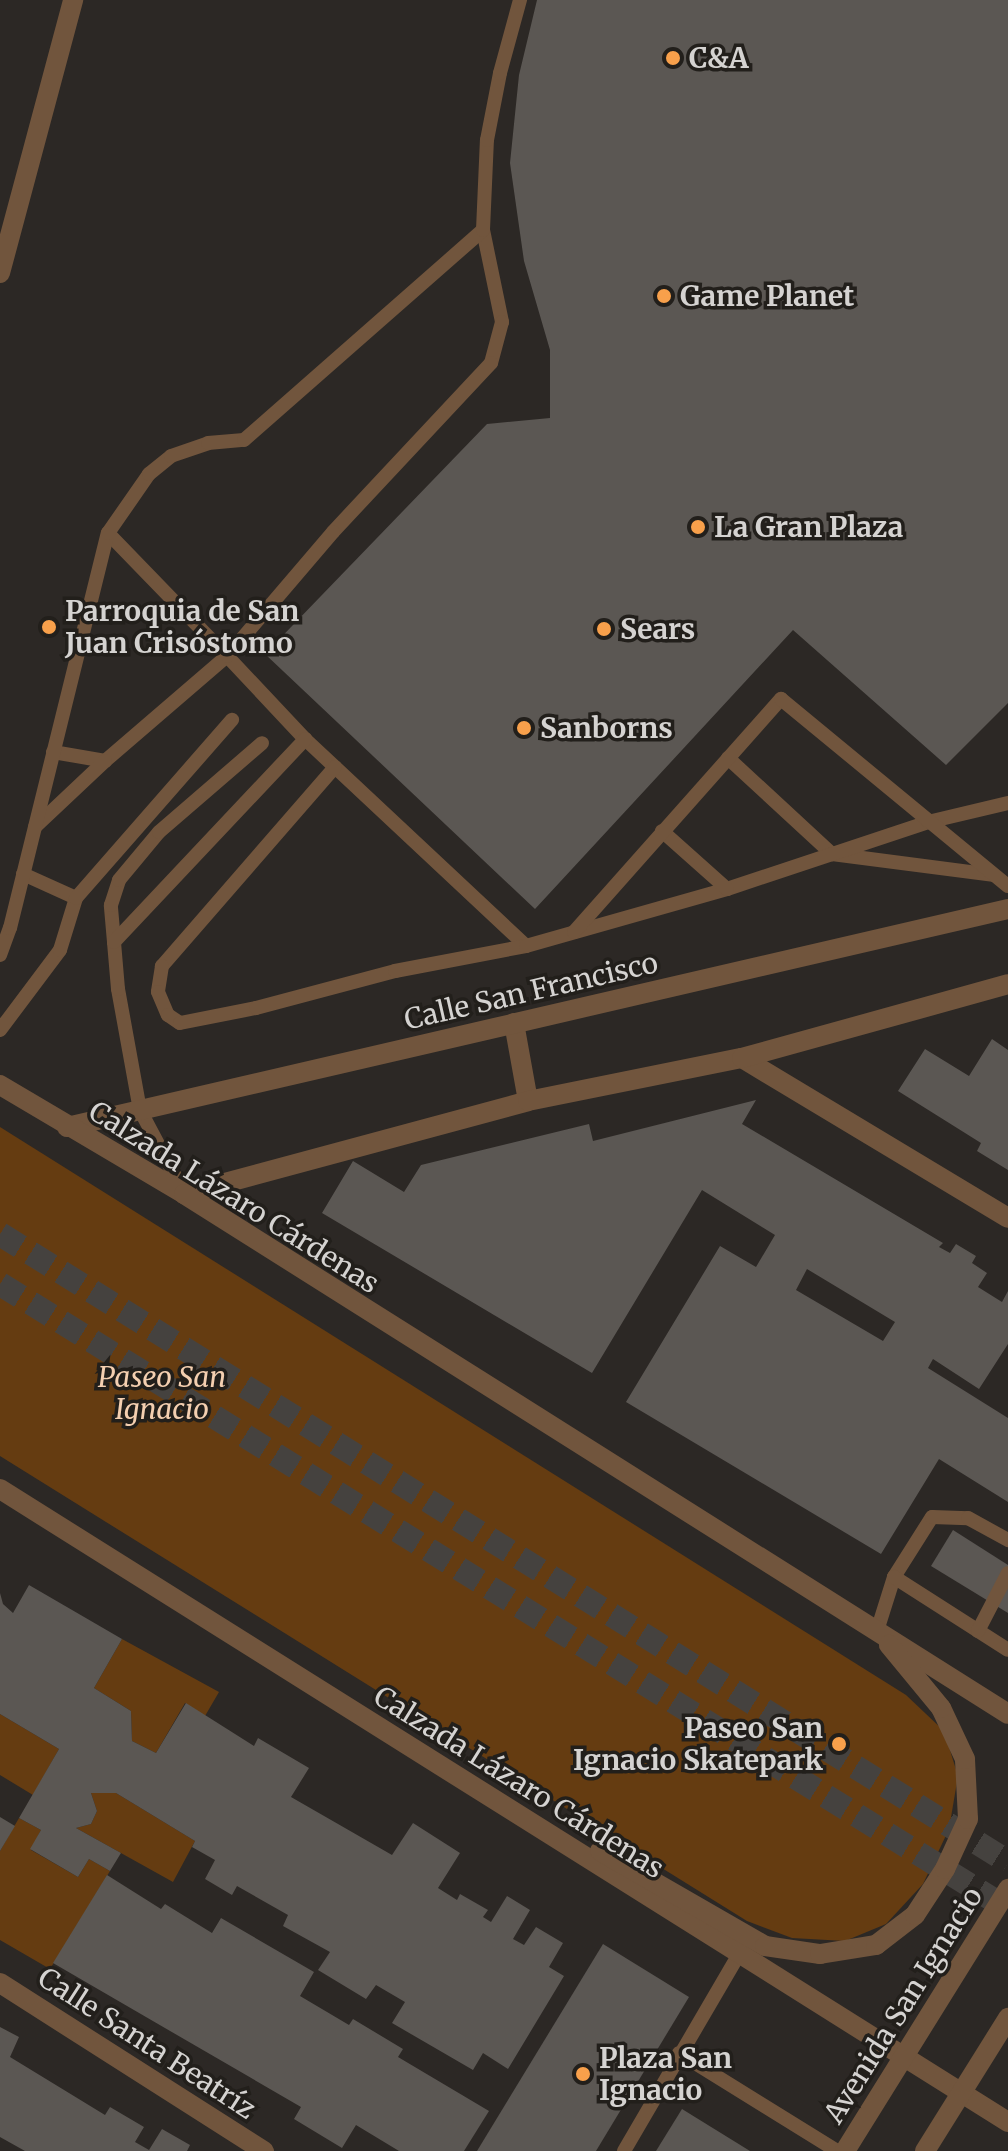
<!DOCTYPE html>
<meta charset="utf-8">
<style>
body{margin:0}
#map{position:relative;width:1008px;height:2151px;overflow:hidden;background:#2c2825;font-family:Merriweather,serif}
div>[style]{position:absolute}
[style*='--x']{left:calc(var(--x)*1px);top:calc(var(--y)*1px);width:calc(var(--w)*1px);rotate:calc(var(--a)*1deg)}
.green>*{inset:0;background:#653c11}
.building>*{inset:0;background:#5b5753}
.motorway-tunnel>*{height:24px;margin-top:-12px;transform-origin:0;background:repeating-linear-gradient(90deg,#45423f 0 24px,transparent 0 36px)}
.service>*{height:14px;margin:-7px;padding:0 7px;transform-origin:7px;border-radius:7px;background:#71553d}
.minor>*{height:20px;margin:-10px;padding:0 10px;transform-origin:10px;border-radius:10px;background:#71553d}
.tertiary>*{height:20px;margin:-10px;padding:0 10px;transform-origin:10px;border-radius:10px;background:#71553d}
.dots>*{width:22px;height:22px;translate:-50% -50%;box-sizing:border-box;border:4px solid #221f1b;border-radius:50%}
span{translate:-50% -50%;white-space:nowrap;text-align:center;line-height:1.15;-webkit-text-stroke:7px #221f1b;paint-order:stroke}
.poi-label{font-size:28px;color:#d5d3d1;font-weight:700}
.left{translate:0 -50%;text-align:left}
.right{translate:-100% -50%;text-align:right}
.street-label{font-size:28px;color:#d5d3d1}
.park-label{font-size:28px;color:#f4cfb0;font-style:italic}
</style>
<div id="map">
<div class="green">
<i style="clip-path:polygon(0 1127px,906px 1695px,944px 1731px,958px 1776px,949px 1829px,923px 1884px,886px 1924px,845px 1941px,792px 1938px,747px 1921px,0 1456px)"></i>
<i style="clip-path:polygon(122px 1639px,219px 1692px,205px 1716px,185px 1703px,156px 1753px,132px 1741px,131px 1711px,94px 1688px)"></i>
<i style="clip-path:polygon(0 1714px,59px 1749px,33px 1795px,0 1775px)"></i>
<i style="clip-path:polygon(91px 1793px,116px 1793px,195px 1841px,173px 1882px,76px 1828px,91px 1824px,97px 1811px)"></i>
<i style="clip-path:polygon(19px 1818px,41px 1830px,31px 1850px,78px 1877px,89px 1859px,110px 1871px,50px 1969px,0 1940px,0 1851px)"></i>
</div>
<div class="building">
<i style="clip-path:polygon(537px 0,1008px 0,1008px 703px,946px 765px,793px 630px,535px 909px,265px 654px,487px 424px,550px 418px,550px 350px,524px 261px,510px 163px,519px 75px)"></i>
<i style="clip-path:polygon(992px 1039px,1008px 1050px,1008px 1170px,977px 1151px,981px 1143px,898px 1091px,925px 1049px,969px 1076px)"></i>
<i style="clip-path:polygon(evenodd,756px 1100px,742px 1124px,943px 1243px,939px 1247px,950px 1253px,956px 1244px,976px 1256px,972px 1263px,987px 1273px,978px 1287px,1002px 1302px,1008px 1291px,1008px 1344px,979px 1389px,933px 1359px,928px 1368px,1008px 1418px,1008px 1502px,939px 1459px,881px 1554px,626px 1402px,720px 1246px,756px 1267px,775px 1235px,702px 1190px,592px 1373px,322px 1213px,353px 1161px,404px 1192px,421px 1165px,589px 1124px,593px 1141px,756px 1100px,807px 1269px,895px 1322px,883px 1341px,796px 1290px,807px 1269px)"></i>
<i style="clip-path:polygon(953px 1530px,1008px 1565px,1008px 1613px,931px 1566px)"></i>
<i style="clip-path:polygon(29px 1585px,122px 1639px,94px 1688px,131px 1711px,132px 1741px,156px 1753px,186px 1703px,254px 1746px,258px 1738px,309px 1768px,291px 1797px,392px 1855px,413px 1823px,460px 1853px,438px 1888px,457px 1900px,460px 1894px,488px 1910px,483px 1917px,491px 1922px,507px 1896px,530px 1910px,513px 1939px,524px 1945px,536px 1927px,563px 1943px,549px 1967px,564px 1976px,508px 2069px,483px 2053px,473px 2070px,392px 2023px,405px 2002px,376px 1985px,366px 1999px,318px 1970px,330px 1952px,283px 1926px,288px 1915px,237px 1886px,232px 1895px,205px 1879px,215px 1860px,192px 1847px,195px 1841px,116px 1793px,91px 1793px,97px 1811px,91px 1824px,76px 1828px,121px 1853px,110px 1871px,89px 1859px,78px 1877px,30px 1849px,41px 1830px,19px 1818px,59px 1749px,0 1714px,0 1593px,3px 1604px,13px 1613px)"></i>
<i style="clip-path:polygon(0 1817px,15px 1826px,0 1851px)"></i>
<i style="clip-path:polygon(107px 1875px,161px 1909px,165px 1904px,212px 1933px,221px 1918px,314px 1972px,300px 1996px,349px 2025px,353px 2019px,403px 2049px,398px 2057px,489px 2111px,464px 2151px,399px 2151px,356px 2125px,342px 2148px,294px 2119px,301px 2107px,53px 1963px)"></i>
<i style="clip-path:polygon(603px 1944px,689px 1997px,596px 2151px,477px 2151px)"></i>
<i style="clip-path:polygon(0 2027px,19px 2037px,10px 2057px,105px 2115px,110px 2107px,144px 2127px,135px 2142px,149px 2150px,162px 2129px,190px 2145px,187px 2151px,25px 2151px,0 2137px)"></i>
<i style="clip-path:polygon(682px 2109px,750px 2151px,656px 2151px)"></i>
</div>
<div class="motorway-tunnel">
<i style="--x:0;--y:1234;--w:1188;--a:31.92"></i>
<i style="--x:0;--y:1284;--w:1186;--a:31.8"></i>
</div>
<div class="service">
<i style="--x:483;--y:230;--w:94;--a:78.3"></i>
<i style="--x:502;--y:322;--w:42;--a:105"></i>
<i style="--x:491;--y:363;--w:231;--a:133.1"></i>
<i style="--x:333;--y:532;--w:163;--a:130.5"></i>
<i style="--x:227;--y:656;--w:114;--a:46.8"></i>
<i style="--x:305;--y:739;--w:303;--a:43.1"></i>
<i style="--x:53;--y:752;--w:53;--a:9.8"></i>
<i style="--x:105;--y:761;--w:161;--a:-40.7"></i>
<i style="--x:227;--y:656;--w:171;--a:-134.1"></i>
<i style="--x:728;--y:758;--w:142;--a:42.7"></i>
<i style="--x:832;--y:854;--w:162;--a:7.4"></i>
<i style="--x:335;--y:767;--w:264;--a:131"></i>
<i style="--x:162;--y:966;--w:26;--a:99"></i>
<i style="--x:158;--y:992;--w:25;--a:67"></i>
<i style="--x:168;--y:1015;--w:14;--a:34"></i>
<i style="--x:180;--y:1023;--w:77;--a:-11.2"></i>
<i style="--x:256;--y:1008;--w:144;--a:-14.9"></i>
<i style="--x:395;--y:971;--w:133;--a:-10.8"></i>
<i style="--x:526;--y:946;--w:209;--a:-15.8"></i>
<i style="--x:727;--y:889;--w:212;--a:-18.4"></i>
<i style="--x:928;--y:822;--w:82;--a:-13.4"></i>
<i style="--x:35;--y:827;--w:96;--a:-43.3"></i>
<i style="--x:662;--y:831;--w:87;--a:41.7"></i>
<i style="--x:23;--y:874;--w:58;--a:24.4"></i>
<i style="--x:574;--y:932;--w:312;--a:-48.4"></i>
<i style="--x:781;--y:699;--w:294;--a:39.5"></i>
<i style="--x:114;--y:942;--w:37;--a:-95"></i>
<i style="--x:111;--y:905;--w:26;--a:-72"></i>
<i style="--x:119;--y:880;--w:62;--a:-50.2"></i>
<i style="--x:159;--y:832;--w:136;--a:-40.8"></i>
<i style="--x:0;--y:955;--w:29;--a:-70"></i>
<i style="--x:10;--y:928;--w:407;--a:-76.1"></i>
<i style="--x:108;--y:533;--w:72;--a:-55.2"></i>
<i style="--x:149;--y:474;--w:28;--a:-39"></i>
<i style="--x:171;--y:456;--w:39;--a:-19"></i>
<i style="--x:208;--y:443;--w:36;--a:-5"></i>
<i style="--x:244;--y:440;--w:318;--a:-41.3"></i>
<i style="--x:483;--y:230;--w:90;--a:-87.5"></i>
<i style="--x:487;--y:140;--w:68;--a:-79"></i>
<i style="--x:500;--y:73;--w:76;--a:-74.7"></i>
<i style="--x:0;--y:1030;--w:100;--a:-53.1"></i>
<i style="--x:60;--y:950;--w:54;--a:-72.9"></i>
<i style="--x:76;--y:898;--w:237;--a:-48.8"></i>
<i style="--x:184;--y:1193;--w:94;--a:-117.9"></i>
<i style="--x:140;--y:1110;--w:123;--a:-100.3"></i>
<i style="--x:118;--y:989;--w:47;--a:-94.9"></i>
<i style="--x:114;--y:942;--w:279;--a:-46.7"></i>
<i style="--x:894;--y:1577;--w:71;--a:-57.7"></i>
<i style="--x:932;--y:1517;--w:36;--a:2"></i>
<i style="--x:968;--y:1518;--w:46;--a:28.8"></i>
<i style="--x:877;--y:1631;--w:57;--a:-72.5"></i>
<i style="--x:894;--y:1577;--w:135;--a:32.6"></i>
<i style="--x:978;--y:1631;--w:65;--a:-62.7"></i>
<i style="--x:679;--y:2053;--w:186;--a:31.8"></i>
<i style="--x:624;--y:2151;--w:228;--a:-59.7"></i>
</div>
<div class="minor">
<i style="--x:0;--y:273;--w:283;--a:-75"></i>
<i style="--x:514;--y:1023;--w:79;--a:79.8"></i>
<i style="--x:742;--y:1058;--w:310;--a:31"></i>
<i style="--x:67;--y:1127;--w:966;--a:-13.04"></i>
<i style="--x:184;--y:1194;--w:356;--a:-15.1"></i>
<i style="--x:528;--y:1101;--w:218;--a:-11.4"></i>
<i style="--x:742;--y:1058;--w:276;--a:-15.5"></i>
<i style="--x:0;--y:1983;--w:313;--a:32.5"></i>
</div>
<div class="tertiary">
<i style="--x:0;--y:1085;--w:214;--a:30.6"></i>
<i style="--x:184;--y:1194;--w:974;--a:32.25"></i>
<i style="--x:0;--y:1489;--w:1190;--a:32.13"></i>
<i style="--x:600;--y:1851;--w:190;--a:29.9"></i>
<i style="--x:765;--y:1946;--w:56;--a:8.3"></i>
<i style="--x:820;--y:1954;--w:57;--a:-9.1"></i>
<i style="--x:876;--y:1945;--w:49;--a:-37.6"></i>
<i style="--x:915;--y:1915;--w:55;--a:-56.9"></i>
<i style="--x:945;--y:1869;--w:55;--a:-65.3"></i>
<i style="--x:968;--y:1819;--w:60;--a:-92.9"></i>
<i style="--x:965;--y:1759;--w:56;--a:-115.2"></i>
<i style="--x:941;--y:1708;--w:82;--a:-129.5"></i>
<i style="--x:845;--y:2151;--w:309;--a:-58.1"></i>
<i style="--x:925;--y:2151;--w:157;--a:-58"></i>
</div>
<div class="dots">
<i style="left:673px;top:58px;background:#f8a04b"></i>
<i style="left:664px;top:296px;background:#f8a04b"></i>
<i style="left:698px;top:527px;background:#f8a04b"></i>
<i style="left:49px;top:627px;background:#f8a04b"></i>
<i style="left:604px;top:629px;background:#f8a04b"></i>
<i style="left:524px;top:728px;background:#f8a04b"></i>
<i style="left:839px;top:1744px;background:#f8a04b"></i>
<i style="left:583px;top:2074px;background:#f8a04b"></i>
</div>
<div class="poi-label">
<span class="left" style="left:689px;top:58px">C&amp;A</span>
<span class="left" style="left:680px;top:296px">Game Planet</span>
<span class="left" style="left:714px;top:527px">La Gran Plaza</span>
<span class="left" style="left:65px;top:627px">Parroquia de San<br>Juan Crisóstomo</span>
<span class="left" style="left:620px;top:629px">Sears</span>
<span class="left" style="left:540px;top:728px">Sanborns</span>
<span class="right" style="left:823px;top:1744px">Paseo San<br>Ignacio Skatepark</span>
<span class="left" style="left:599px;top:2074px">Plaza San<br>Ignacio</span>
</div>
<div class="street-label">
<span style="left:531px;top:991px;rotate:-13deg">Calle San Francisco</span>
<span style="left:234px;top:1197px;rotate:32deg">Calzada Lázaro Cárdenas</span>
<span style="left:519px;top:1782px;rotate:32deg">Calzada Lázaro Cárdenas</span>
<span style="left:903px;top:2005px;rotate:-58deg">Avenida San Ignacio</span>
<span style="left:147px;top:2043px;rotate:33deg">Calle Santa Beatríz</span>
</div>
<div class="park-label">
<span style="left:162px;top:1393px">Paseo San<br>Ignacio</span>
</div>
</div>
